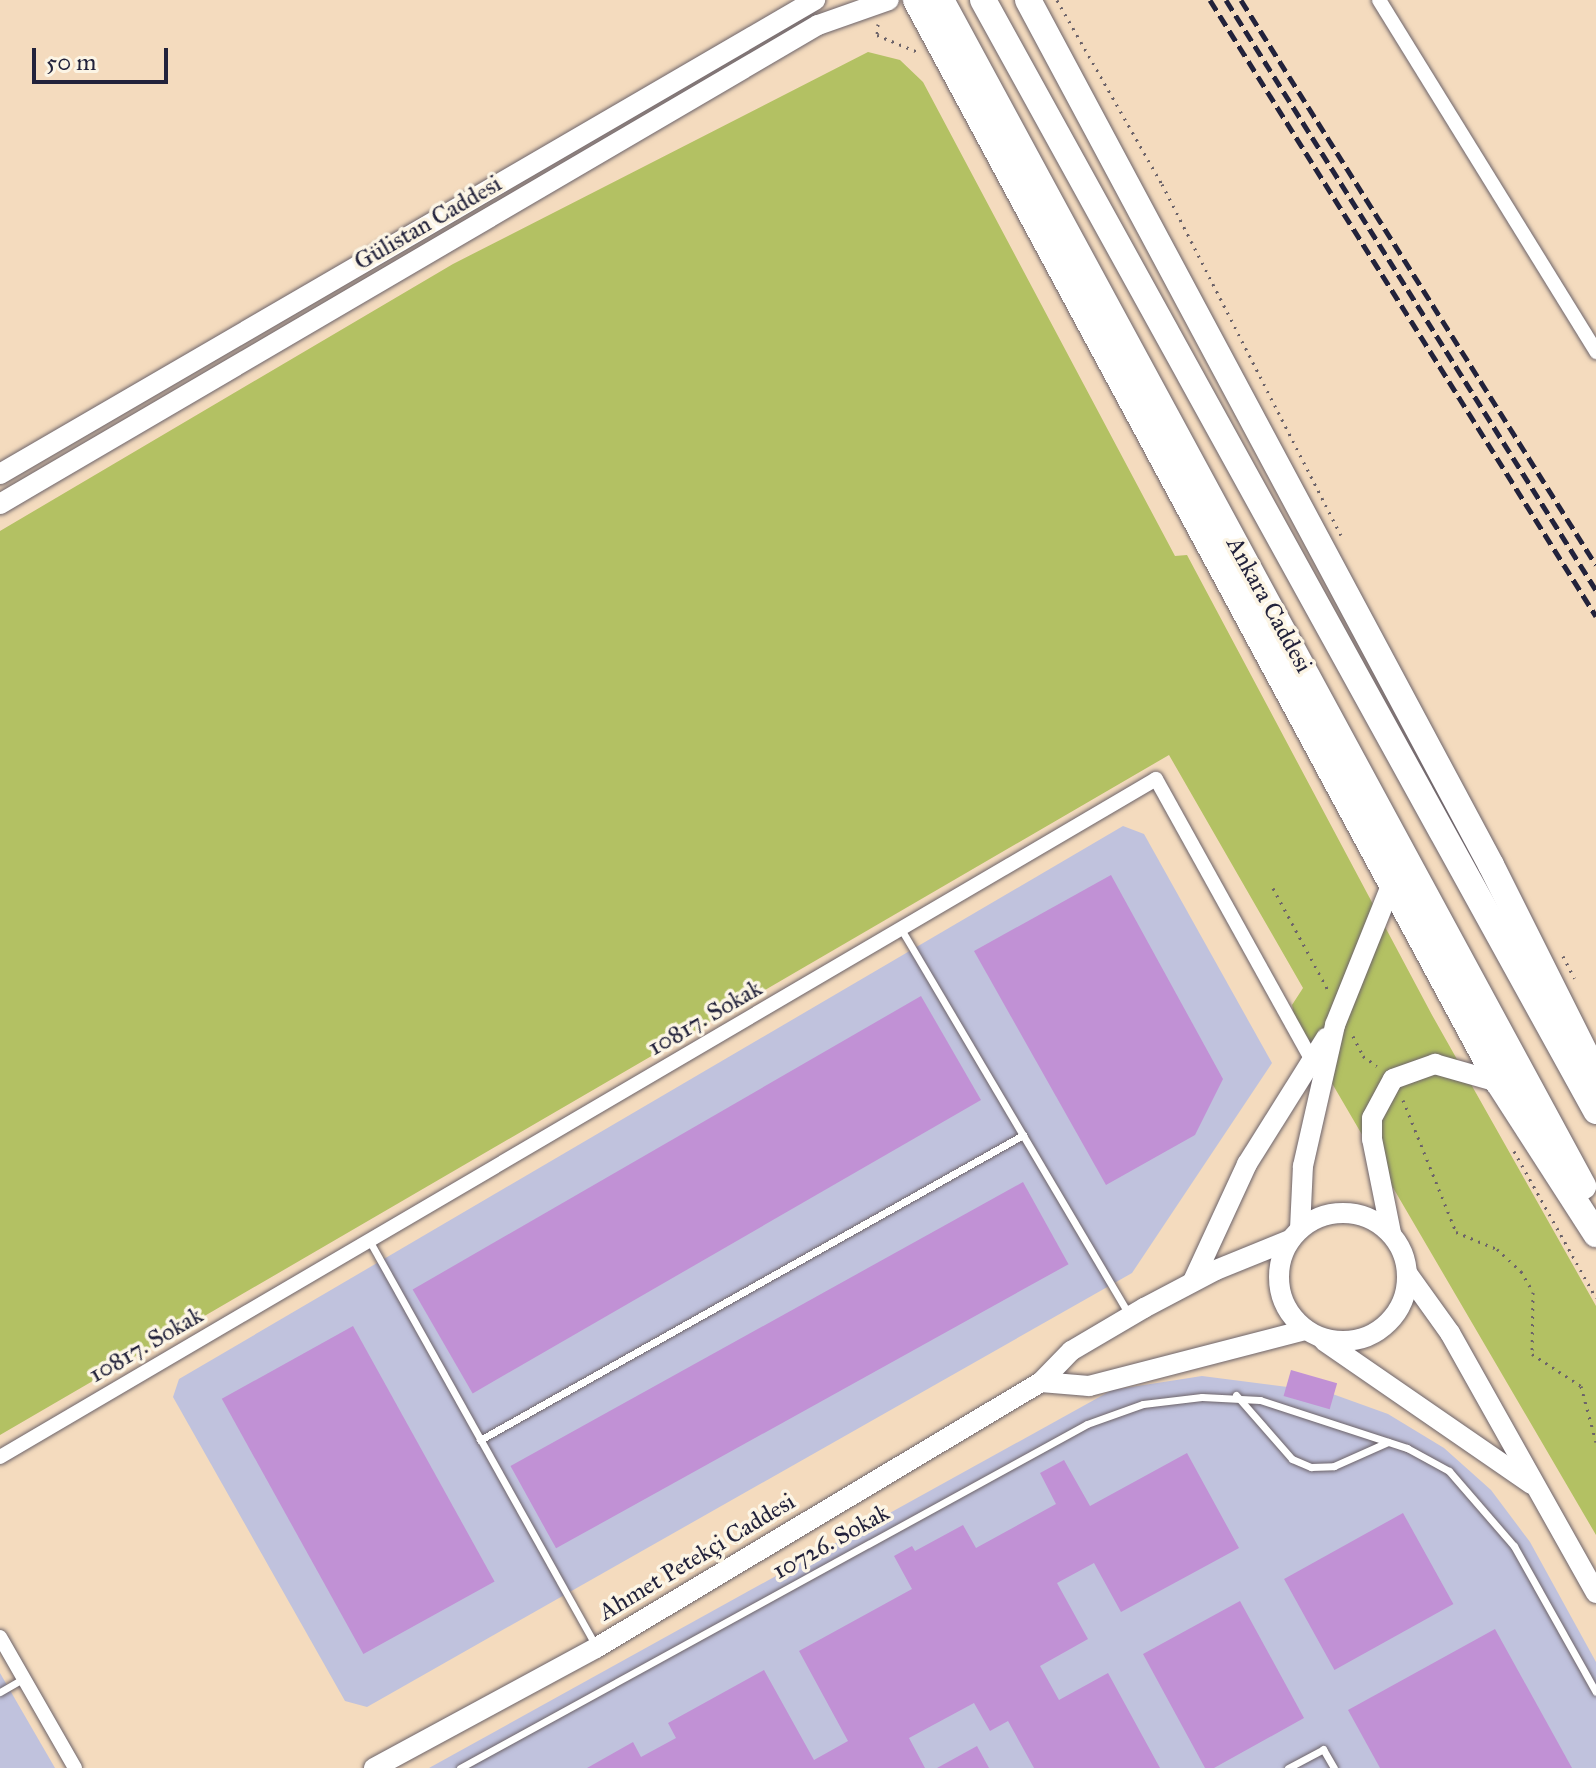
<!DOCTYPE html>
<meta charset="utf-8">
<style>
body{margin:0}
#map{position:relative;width:1596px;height:1768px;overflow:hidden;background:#f4dbbe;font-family:"IM FELL Great Primer",serif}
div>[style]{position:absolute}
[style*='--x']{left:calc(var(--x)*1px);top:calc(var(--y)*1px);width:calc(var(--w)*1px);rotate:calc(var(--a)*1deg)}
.industrial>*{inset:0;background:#c0c2dd}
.green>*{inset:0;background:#b3c163}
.building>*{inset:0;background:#c191d5;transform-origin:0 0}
.path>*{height:3px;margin-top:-1.5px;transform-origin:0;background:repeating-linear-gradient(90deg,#6c6369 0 2px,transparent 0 8px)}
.roads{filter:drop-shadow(0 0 2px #6c6369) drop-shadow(0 0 2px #6c6369)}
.lane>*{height:7px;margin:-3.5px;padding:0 3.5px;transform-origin:3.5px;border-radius:3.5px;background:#fff}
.street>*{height:14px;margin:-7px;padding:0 7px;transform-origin:7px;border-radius:7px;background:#fff}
.secondary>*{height:20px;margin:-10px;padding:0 10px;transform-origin:10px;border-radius:10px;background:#fff}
.secondary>.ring{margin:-10px;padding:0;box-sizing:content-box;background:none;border:20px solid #fff;border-radius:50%}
.highway>*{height:26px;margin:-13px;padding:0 13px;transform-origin:13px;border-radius:13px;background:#fff}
.rail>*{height:5px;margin-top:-2.5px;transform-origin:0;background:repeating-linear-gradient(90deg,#22223b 0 12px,transparent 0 18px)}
span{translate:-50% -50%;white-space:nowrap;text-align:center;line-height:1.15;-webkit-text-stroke:7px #fcf5e5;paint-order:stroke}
.street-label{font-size:24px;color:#22223b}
.scale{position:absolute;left:32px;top:48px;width:136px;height:36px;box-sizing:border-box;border:4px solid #22223b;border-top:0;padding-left:10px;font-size:24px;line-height:28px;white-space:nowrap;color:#22223b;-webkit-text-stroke:6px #fcf5e5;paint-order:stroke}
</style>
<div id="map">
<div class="industrial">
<i style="clip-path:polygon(1123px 826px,1144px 834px,1272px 1063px,1132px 1273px,367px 1707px,345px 1701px,173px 1397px,179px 1379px)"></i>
<i style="clip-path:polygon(1202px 1376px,1327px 1392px,1388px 1414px,1444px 1448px,1491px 1490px,1530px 1542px,1596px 1662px,1596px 1768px,429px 1768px,1112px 1390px)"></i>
<i style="clip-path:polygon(0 1673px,55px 1768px,0 1768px)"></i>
</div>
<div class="green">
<i style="clip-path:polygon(868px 52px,900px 60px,923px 82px,1175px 556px,1187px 555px,1432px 1015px,1596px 1306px,1596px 1535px,1295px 1020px,1292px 1005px,1303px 988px,1169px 755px,0 1435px,0 531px,453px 264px)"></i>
</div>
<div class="building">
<i style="clip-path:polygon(1111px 875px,1223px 1079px,1195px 1135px,1106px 1185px,974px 951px)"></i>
<i style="left:921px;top:996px;width:120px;height:587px;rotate:60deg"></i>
<i style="left:1023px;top:1182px;width:94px;height:586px;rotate:61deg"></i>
<i style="left:353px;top:1326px;width:292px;height:150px;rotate:61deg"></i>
<i style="left:1291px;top:1370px;width:48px;height:27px;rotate:16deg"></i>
<i style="clip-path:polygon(1187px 1453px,1239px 1548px,1121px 1612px,1094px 1563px,1057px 1583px,1088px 1639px,1040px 1666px,1059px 1700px,1108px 1673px,1160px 1768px,1034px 1768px,1008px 1721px,990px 1731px,974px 1703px,909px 1738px,925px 1768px,587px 1768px,633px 1742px,641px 1757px,676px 1738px,668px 1723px,764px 1670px,814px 1760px,848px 1741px,799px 1651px,912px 1589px,894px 1556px,912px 1546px,915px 1551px,963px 1525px,976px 1548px,1056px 1504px,1040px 1473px,1064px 1460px,1090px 1506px)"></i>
<i style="left:1403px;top:1513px;width:104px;height:136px;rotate:61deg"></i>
<i style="clip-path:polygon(1240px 1601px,1304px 1718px,1214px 1768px,1205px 1768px,1143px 1654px)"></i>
<i style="clip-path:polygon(1495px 1629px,1572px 1768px,1380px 1768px,1348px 1710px)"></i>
<i style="clip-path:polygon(977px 1746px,989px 1768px,937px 1768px)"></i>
</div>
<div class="path">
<i style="--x:1057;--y:0;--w:212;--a:60.3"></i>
<i style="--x:1162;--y:184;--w:394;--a:63"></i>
<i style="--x:878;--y:24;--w:11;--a:95"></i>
<i style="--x:877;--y:35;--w:44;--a:22.5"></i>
<i style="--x:1273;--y:888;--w:116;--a:61.7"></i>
<i style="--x:1563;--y:956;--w:25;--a:63"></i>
<i style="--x:1353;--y:1036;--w:22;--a:63"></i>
<i style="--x:1363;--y:1056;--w:17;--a:36"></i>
<i style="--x:1403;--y:1100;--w:142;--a:68.1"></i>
<i style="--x:1456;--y:1232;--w:44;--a:22.5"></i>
<i style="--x:1497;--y:1249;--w:33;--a:43"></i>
<i style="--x:1521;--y:1271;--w:24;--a:60"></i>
<i style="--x:1533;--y:1292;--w:62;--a:90.9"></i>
<i style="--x:1532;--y:1354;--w:59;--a:33.1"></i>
<i style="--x:1581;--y:1386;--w:58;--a:75"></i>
<i style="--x:1514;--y:1151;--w:168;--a:60.8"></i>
</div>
<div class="roads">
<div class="lane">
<i style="--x:901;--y:929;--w:446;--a:59.4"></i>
<i style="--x:369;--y:1240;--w:466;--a:60.8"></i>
<i style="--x:1236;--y:1395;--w:85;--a:48.8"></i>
<i style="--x:1292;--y:1459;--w:21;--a:23"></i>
<i style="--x:1311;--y:1467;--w:23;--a:-2"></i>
<i style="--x:1334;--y:1466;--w:59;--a:-24"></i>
<i style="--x:480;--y:1440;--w:623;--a:-29.32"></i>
<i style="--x:0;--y:1692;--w:28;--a:-30"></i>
<i style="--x:460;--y:1768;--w:715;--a:-28.75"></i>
<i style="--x:1087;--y:1424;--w:59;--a:-19.7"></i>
<i style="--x:1143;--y:1404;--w:59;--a:-6.8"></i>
<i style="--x:1202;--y:1397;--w:58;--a:3"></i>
<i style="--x:1260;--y:1400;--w:155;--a:18.1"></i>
<i style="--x:1407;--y:1448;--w:48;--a:28.7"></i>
<i style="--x:1449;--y:1471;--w:99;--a:49.1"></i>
<i style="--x:1514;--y:1546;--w:167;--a:60.7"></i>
<i style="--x:1288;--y:1768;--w:40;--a:-28"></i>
<i style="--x:1323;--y:1749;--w:22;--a:60"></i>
</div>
<div class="street">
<i style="--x:1379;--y:0;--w:414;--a:58.3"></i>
<i style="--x:0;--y:1457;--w:1340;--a:-30.39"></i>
<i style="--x:1156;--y:779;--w:321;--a:61"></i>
<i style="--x:0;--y:1637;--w:151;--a:60.2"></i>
</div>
<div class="secondary">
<i style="--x:0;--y:474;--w:943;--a:-30.18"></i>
<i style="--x:0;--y:504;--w:948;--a:-30.35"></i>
<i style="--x:818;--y:25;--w:75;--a:-19.4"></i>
<i class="ring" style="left:1279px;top:1213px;width:108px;height:108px"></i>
<i style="--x:1300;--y:1229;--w:63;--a:-87.3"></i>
<i style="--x:1303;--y:1166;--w:145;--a:-77.2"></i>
<i style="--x:1335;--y:1025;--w:153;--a:-68.1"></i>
<i style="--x:1391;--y:1233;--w:96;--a:-101.4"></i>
<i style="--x:1372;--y:1139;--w:21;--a:-90"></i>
<i style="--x:1372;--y:1118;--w:44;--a:-61.7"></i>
<i style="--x:1393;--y:1079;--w:45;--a:-19.7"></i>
<i style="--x:1435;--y:1064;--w:66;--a:15.9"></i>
<i style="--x:1407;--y:1273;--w:74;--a:54.4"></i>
<i style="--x:1450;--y:1333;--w:298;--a:60.7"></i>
<i style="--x:1193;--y:1281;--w:129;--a:-65.2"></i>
<i style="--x:1247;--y:1164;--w:149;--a:-57.9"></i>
<i style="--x:1324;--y:1341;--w:252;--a:34.6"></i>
<i style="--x:1041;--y:1382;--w:48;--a:4.8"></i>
<i style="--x:1089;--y:1386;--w:224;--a:-14.5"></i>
<i style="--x:374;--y:1768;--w:252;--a:-28.4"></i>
<i style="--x:596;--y:1648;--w:518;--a:-30.87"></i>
<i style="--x:1041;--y:1382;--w:43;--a:-45.9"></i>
<i style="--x:1071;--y:1351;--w:85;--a:-30.5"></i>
<i style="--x:1144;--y:1308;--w:81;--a:-27.8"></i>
<i style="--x:1216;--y:1270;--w:80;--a:-22.1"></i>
</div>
<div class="highway">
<i style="--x:916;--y:0;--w:1229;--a:61.72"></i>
<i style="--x:1498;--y:1082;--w:181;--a:57.2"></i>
<i style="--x:941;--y:0;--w:1349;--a:61.57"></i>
<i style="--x:983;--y:0;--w:1269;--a:61.11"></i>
<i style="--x:1028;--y:0;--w:981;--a:61.84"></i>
<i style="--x:1491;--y:865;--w:235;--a:63.4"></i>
</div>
</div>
<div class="rail">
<i style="--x:1210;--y:0;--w:727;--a:57.93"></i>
<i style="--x:1226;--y:0;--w:696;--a:57.91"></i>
<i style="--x:1241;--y:0;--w:667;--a:57.86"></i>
</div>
<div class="street-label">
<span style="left:428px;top:223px;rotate:-30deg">Gülistan Caddesi</span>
<span style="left:1269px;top:605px;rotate:61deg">Ankara Caddesi</span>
<span style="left:705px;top:1018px;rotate:-30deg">10817. Sokak</span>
<span style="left:146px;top:1345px;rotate:-30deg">10817. Sokak</span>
<span style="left:831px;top:1542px;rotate:-29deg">10726. Sokak</span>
<span style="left:697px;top:1557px;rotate:-31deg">Ahmet Petekçi Caddesi</span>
</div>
<div class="scale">50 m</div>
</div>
